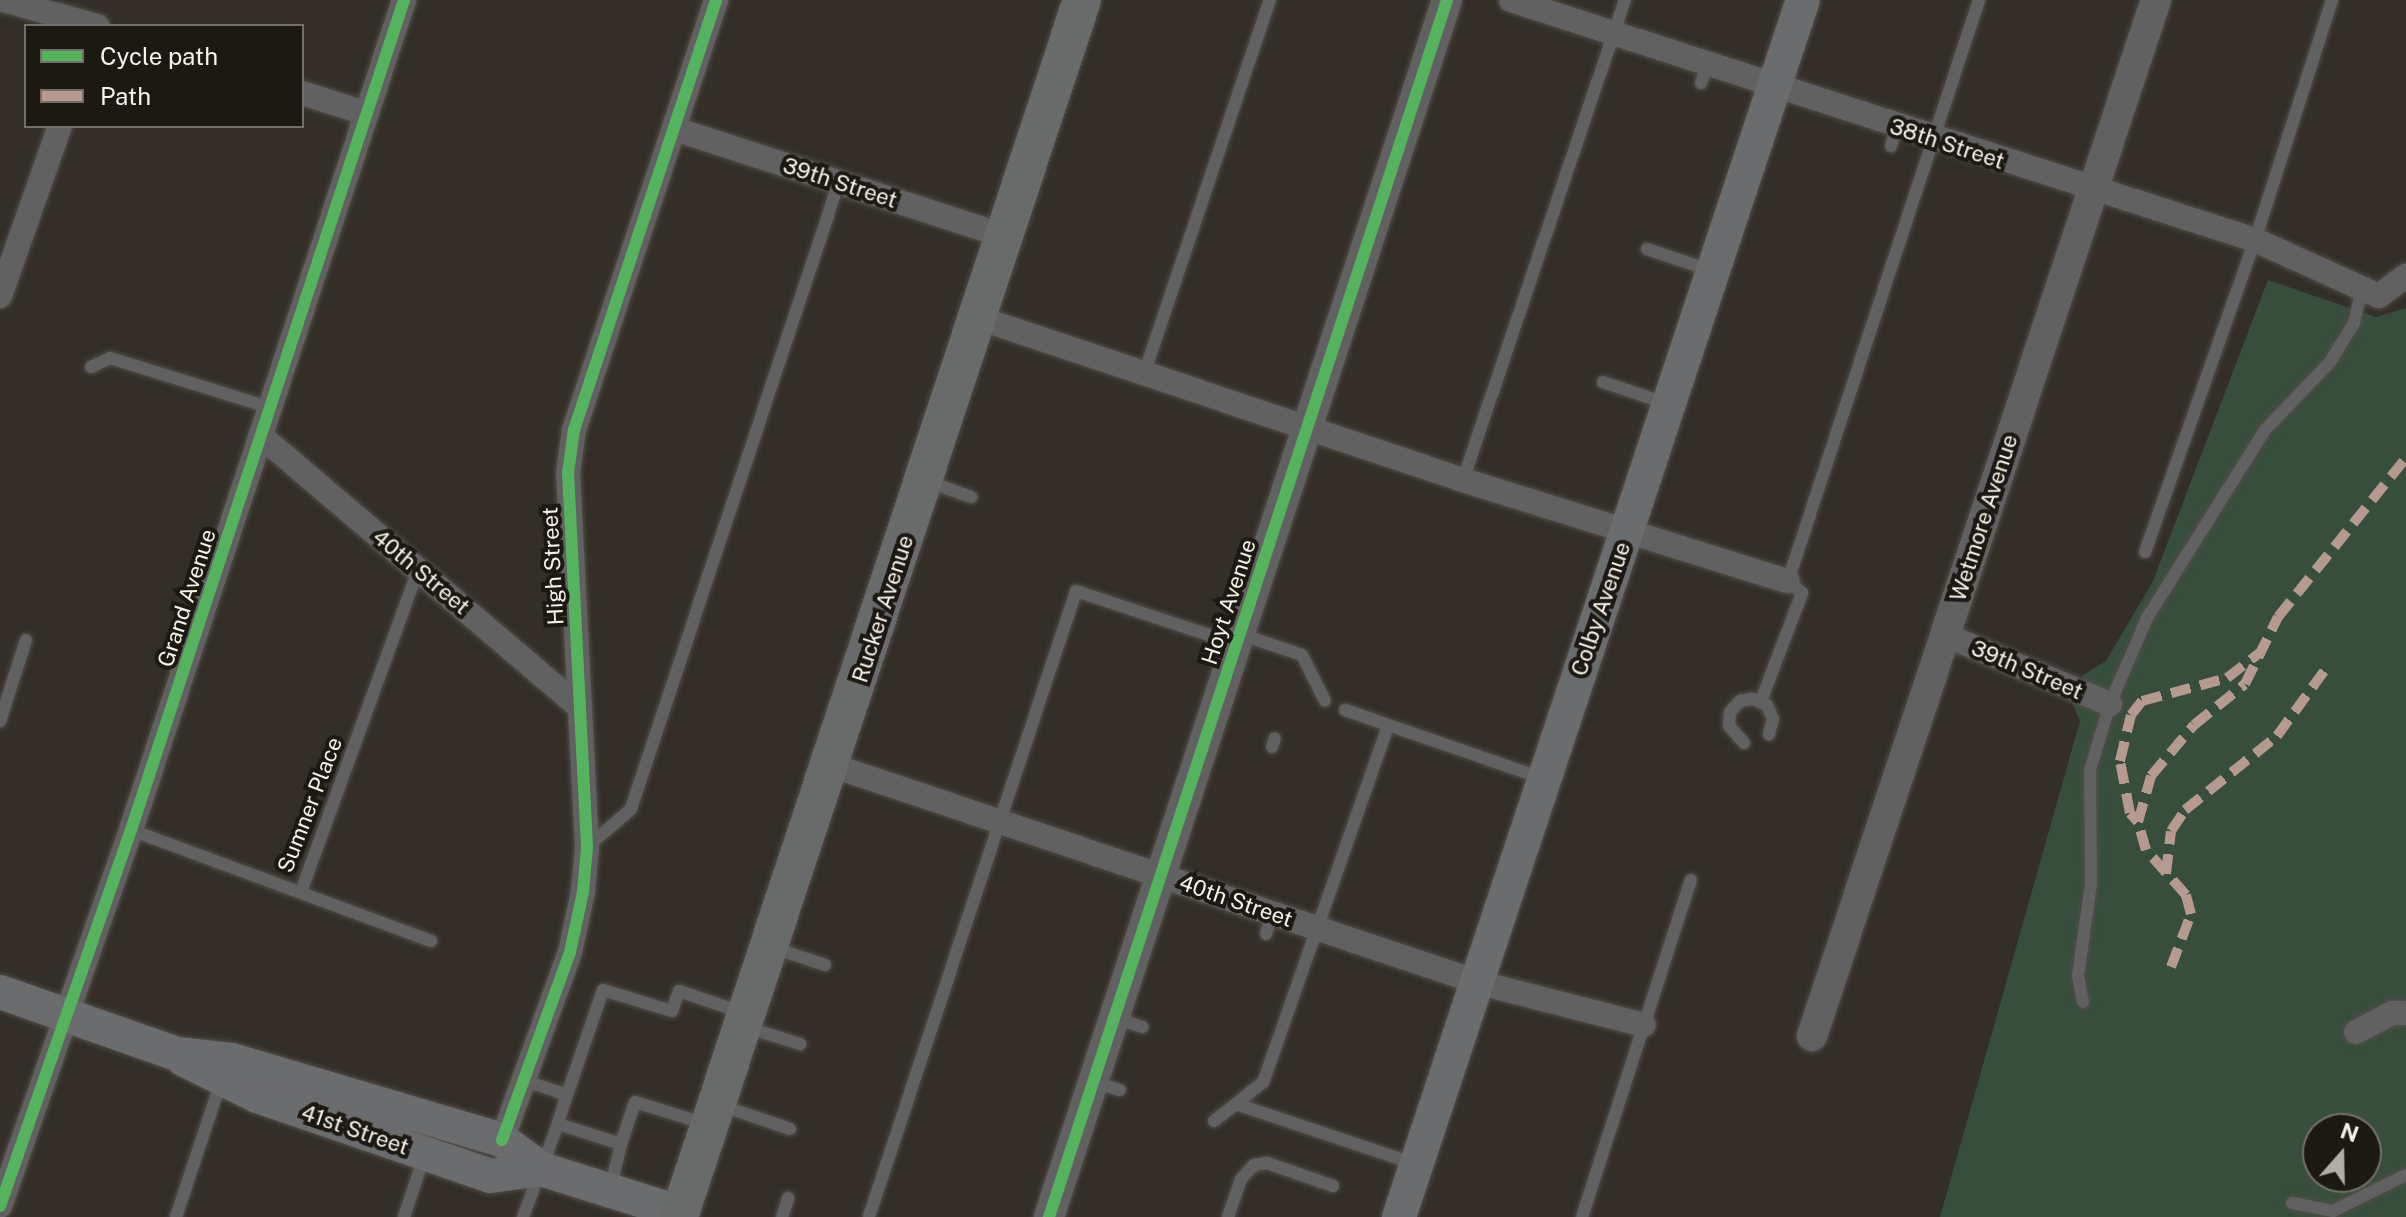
<!DOCTYPE html>
<style>
body{margin:0}
#map{position:relative;width:2406px;height:1217px;overflow:hidden;background:#332f28;font-family:"Public Sans",sans-serif}
div>[style]{position:absolute}
[style*='--x']{left:calc(var(--x)*1px);top:calc(var(--y)*1px);width:calc(var(--w)*1px);rotate:calc(var(--a)*1deg)}
.green>*{inset:0;background:#384e3c}
.roads{filter:drop-shadow(0 0 2px #524d48) drop-shadow(0 0 2px #524d48)}
.service>*{height:12px;margin:-6px;padding:0 6px;transform-origin:6px;border-radius:6px;background:#616162}
.minor>*{height:24px;margin:-12px;padding:0 12px;transform-origin:12px;border-radius:12px;background:#616162}
.tertiary>*{height:30px;margin:-15px;padding:0 15px;transform-origin:15px;border-radius:15px;background:#616162}
.secondary>*{height:34px;margin:-17px;padding:0 17px;transform-origin:17px;border-radius:17px;background:#6b6c6e}
.primary>*{height:38px;margin:-19px;padding:0 19px;transform-origin:19px;border-radius:19px;background:#696a6a}
.quiet>*{height:10px;margin-top:-5px;transform-origin:0;background:repeating-linear-gradient(90deg,#b69a8f 0 20px,transparent 0 30px)}
.cycleway>*{height:12px;margin:-6px;padding:0 6px;transform-origin:6px;border-radius:6px;background:#56b35d}
span{translate:-50% -50%;white-space:nowrap;text-align:center;line-height:1.15;-webkit-text-stroke:8px #1c1913;paint-order:stroke}
.street-label{font-size:22px;color:#f7f2e9}
.legend{position:absolute;left:24px;top:24px;width:280px;height:104px;box-sizing:border-box;background:#1c1913;border:2px solid #747069;margin:0;padding:10px 14px;list-style:none;font-size:24px;color:#f7f2e9}
.legend li{display:flex;align-items:center;gap:16px;height:40px}
.legend b{width:40px;border:2px solid #747069}
.north{position:absolute;left:2302px;top:1113px;width:80px;height:80px;box-sizing:border-box;background:#1c1913;border:2px solid #747069;border-radius:50%;rotate:20deg;font-size:22px;font-weight:700;line-height:32px;text-align:center;color:#f7f2e9}
.north::after{content:'';display:block;margin:auto;width:28px;height:36px;background:#b2aea5;clip-path:polygon(50% 0,100% 100%,50% 72%,0 100%)}
</style>
<div id="map">
<div class="green">
<i style="clip-path:polygon(evenodd,2268px 280px,2376px 317px,2406px 308px,2406px 1217px,1940px 1217px,2080px 721px,2072px 703px,2083px 675px,2106px 661px,2153px 581px,2268px 280px,2318px 1129px,2366px 1129px,2366px 1177px,2318px 1177px,2318px 1129px)"></i>
</div>
<div class="roads">
<div class="service">
<i style="--x:1701;--y:83;--w:18;--a:-71"></i>
<i style="--x:1891;--y:146;--w:20;--a:-75"></i>
<i style="--x:1647;--y:249;--w:69;--a:18.7"></i>
<i style="--x:91;--y:367;--w:21;--a:-25"></i>
<i style="--x:110;--y:358;--w:170;--a:17.2"></i>
<i style="--x:1144;--y:374;--w:395;--a:-71.4"></i>
<i style="--x:1603;--y:382;--w:69;--a:18.7"></i>
<i style="--x:1463;--y:480;--w:507;--a:-71.35"></i>
<i style="--x:929;--y:482;--w:45;--a:19.7"></i>
<i style="--x:2145;--y:552;--w:331;--a:-70.6"></i>
<i style="--x:2255;--y:240;--w:252;--a:-72.2"></i>
<i style="--x:1240;--y:634;--w:65;--a:18.7"></i>
<i style="--x:1302;--y:655;--w:51;--a:63.4"></i>
<i style="--x:1761;--y:701;--w:116;--a:-69.2"></i>
<i style="--x:1802;--y:593;--w:18;--a:-139"></i>
<i style="--x:1788;--y:581;--w:612;--a:-71.8"></i>
<i style="--x:1345;--y:710;--w:207;--a:19.1"></i>
<i style="--x:0;--y:721;--w:85;--a:-72.2"></i>
<i style="--x:1388;--y:726;--w:377;--a:109.3"></i>
<i style="--x:1263;--y:1082;--w:35;--a:141"></i>
<i style="--x:1236;--y:1104;--w:189;--a:18.5"></i>
<i style="--x:1744;--y:743;--w:23;--a:-131"></i>
<i style="--x:1729;--y:726;--w:14;--a:-86"></i>
<i style="--x:1730;--y:712;--w:15;--a:-48"></i>
<i style="--x:1740;--y:701;--w:13;--a:-9"></i>
<i style="--x:1753;--y:699;--w:15;--a:23"></i>
<i style="--x:1767;--y:705;--w:15;--a:67"></i>
<i style="--x:1773;--y:719;--w:16;--a:105"></i>
<i style="--x:1272;--y:747;--w:9;--a:-72"></i>
<i style="--x:131;--y:830;--w:320;--a:20.3"></i>
<i style="--x:587;--y:847;--w:58;--a:-40.8"></i>
<i style="--x:631;--y:809;--w:661;--a:-71.65"></i>
<i style="--x:302;--y:889;--w:339;--a:-70"></i>
<i style="--x:1266;--y:934;--w:21;--a:-73"></i>
<i style="--x:771;--y:947;--w:57;--a:18.4"></i>
<i style="--x:2083;--y:1002;--w:26;--a:-101"></i>
<i style="--x:2078;--y:976;--w:94;--a:-82"></i>
<i style="--x:2091;--y:883;--w:113;--a:-90.5"></i>
<i style="--x:2090;--y:770;--w:69;--a:-73.1"></i>
<i style="--x:2110;--y:704;--w:94;--a:-66.7"></i>
<i style="--x:2147;--y:618;--w:222;--a:-57.9"></i>
<i style="--x:2265;--y:430;--w:94;--a:-46.3"></i>
<i style="--x:2330;--y:362;--w:46;--a:-58.4"></i>
<i style="--x:2354;--y:323;--w:35;--a:-77"></i>
<i style="--x:1115;--y:1018;--w:29;--a:18"></i>
<i style="--x:746;--y:1027;--w:57;--a:17.5"></i>
<i style="--x:523;--y:1080;--w:46;--a:18.8"></i>
<i style="--x:567;--y:1095;--w:32;--a:108"></i>
<i style="--x:1094;--y:1082;--w:27;--a:17"></i>
<i style="--x:567;--y:1095;--w:111;--a:-71.1"></i>
<i style="--x:603;--y:990;--w:72;--a:16.9"></i>
<i style="--x:672;--y:1011;--w:21;--a:-71"></i>
<i style="--x:679;--y:991;--w:69;--a:18.7"></i>
<i style="--x:720;--y:1105;--w:74;--a:18.9"></i>
<i style="--x:1214;--y:1121;--w:28;--a:-38"></i>
<i style="--x:621;--y:1144;--w:44;--a:-71.6"></i>
<i style="--x:635;--y:1102;--w:74;--a:17.2"></i>
<i style="--x:2292;--y:1203;--w:42;--a:11"></i>
<i style="--x:2333;--y:1211;--w:81;--a:-26.3"></i>
<i style="--x:176;--y:1217;--w:142;--a:-71.6"></i>
<i style="--x:404;--y:1217;--w:63;--a:-71.6"></i>
<i style="--x:523;--y:1217;--w:99;--a:-69.4"></i>
<i style="--x:558;--y:1124;--w:66;--a:17.6"></i>
<i style="--x:621;--y:1144;--w:47;--a:103.4"></i>
<i style="--x:782;--y:1217;--w:20;--a:-72"></i>
<i style="--x:869;--y:1217;--w:659;--a:-71.7"></i>
<i style="--x:1076;--y:591;--w:169;--a:18.3"></i>
<i style="--x:1228;--y:1217;--w:40;--a:-71.1"></i>
<i style="--x:1241;--y:1179;--w:19;--a:-47"></i>
<i style="--x:1254;--y:1165;--w:13;--a:-9"></i>
<i style="--x:1267;--y:1163;--w:70;--a:19.2"></i>
<i style="--x:1582;--y:1217;--w:354;--a:-72.1"></i>
</div>
<div class="minor">
<i style="--x:3;--y:0;--w:98;--a:15.5"></i>
<i style="--x:1511;--y:0;--w:782;--a:17.88"></i>
<i style="--x:2255;--y:240;--w:136;--a:24.3"></i>
<i style="--x:2379;--y:296;--w:34;--a:-37"></i>
<i style="--x:302;--y:93;--w:66;--a:17.6"></i>
<i style="--x:675;--y:129;--w:347;--a:18"></i>
<i style="--x:0;--y:296;--w:180;--a:-70.6"></i>
<i style="--x:979;--y:318;--w:510;--a:18.51"></i>
<i style="--x:1463;--y:480;--w:340;--a:17.3"></i>
<i style="--x:262;--y:437;--w:418;--a:40.4"></i>
<i style="--x:1945;--y:635;--w:179;--a:22.7"></i>
<i style="--x:831;--y:765;--w:681;--a:18.57"></i>
<i style="--x:1477;--y:982;--w:172;--a:14.4"></i>
<i style="--x:2356;--y:1032;--w:41;--a:-27.8"></i>
<i style="--x:2392;--y:1013;--w:14;--a:0"></i>
<i style="--x:502;--y:1140;--w:200;--a:-70.1"></i>
<i style="--x:570;--y:952;--w:61;--a:-77.8"></i>
<i style="--x:583;--y:892;--w:45;--a:-84.9"></i>
<i style="--x:587;--y:847;--w:374;--a:-92.9"></i>
<i style="--x:568;--y:473;--w:43;--a:-82.1"></i>
<i style="--x:574;--y:430;--w:453;--a:-71.7"></i>
<i style="--x:0;--y:1206;--w:398;--a:-70.8"></i>
<i style="--x:131;--y:830;--w:874;--a:-71.79"></i>
</div>
<div class="tertiary">
<i style="--x:1812;--y:1036;--w:1092;--a:-71.63"></i>
<i style="--x:1049;--y:1217;--w:1280;--a:-71.89"></i>
</div>
<div class="secondary">
<i style="--x:0;--y:992;--w:188;--a:19.3"></i>
<i style="--x:177;--y:1054;--w:55;--a:6.2"></i>
<i style="--x:232;--y:1060;--w:282;--a:16.5"></i>
<i style="--x:502;--y:1140;--w:49;--a:36.6"></i>
<i style="--x:541;--y:1169;--w:147;--a:17.4"></i>
<i style="--x:183;--y:1059;--w:83;--a:26.6"></i>
<i style="--x:257;--y:1096;--w:246;--a:18.9"></i>
<i style="--x:490;--y:1176;--w:51;--a:-7.8"></i>
<i style="--x:1399;--y:1217;--w:1282;--a:-71.64"></i>
</div>
<div class="primary">
<i style="--x:679;--y:1217;--w:1282;--a:-71.68"></i>
</div>
</div>
<div class="quiet">
<i style="--x:2138;--y:822;--w:12;--a:-132"></i>
<i style="--x:2130;--y:813;--w:53;--a:-100.9"></i>
<i style="--x:2120;--y:761;--w:47;--a:-76.6"></i>
<i style="--x:2131;--y:715;--w:18;--a:-52"></i>
<i style="--x:2142;--y:701;--w:88;--a:-15.1"></i>
<i style="--x:2227;--y:678;--w:44;--a:-37.6"></i>
<i style="--x:2166;--y:874;--w:43;--a:-83.4"></i>
<i style="--x:2171;--y:831;--w:25;--a:-56"></i>
<i style="--x:2185;--y:810;--w:118;--a:-38.8"></i>
<i style="--x:2277;--y:736;--w:82;--a:-54"></i>
<i style="--x:2171;--y:967;--w:57;--a:-69.3"></i>
<i style="--x:2191;--y:914;--w:20;--a:-105"></i>
<i style="--x:2186;--y:895;--w:60;--a:-131.6"></i>
<i style="--x:2146;--y:850;--w:29;--a:-106"></i>
<i style="--x:2138;--y:822;--w:48;--a:-74.2"></i>
<i style="--x:2151;--y:776;--w:67;--a:-49.9"></i>
<i style="--x:2194;--y:725;--w:65;--a:-38.8"></i>
<i style="--x:2245;--y:684;--w:75;--a:-63.8"></i>
<i style="--x:2278;--y:617;--w:204;--a:-51.2"></i>
</div>
<div class="cycleway">
<i style="--x:502;--y:1140;--w:200;--a:-70.1"></i>
<i style="--x:570;--y:952;--w:61;--a:-77.8"></i>
<i style="--x:583;--y:892;--w:45;--a:-84.9"></i>
<i style="--x:587;--y:847;--w:374;--a:-92.9"></i>
<i style="--x:568;--y:473;--w:43;--a:-82.1"></i>
<i style="--x:574;--y:430;--w:453;--a:-71.7"></i>
<i style="--x:0;--y:1206;--w:398;--a:-70.8"></i>
<i style="--x:131;--y:830;--w:874;--a:-71.79"></i>
<i style="--x:1049;--y:1217;--w:1280;--a:-71.89"></i>
</div>
<div class="street-label">
<span style="left:1947px;top:144px;rotate:18deg">38th Street</span>
<span style="left:840px;top:183px;rotate:18deg">39th Street</span>
<span style="left:1984px;top:518px;rotate:-72deg">Wetmore Avenue</span>
<span style="left:553px;top:566px;rotate:-93deg">High Street</span>
<span style="left:421px;top:572px;rotate:40deg">40th Street</span>
<span style="left:187px;top:598px;rotate:-72deg">Grand Avenue</span>
<span style="left:1229px;top:602px;rotate:-72deg">Hoyt Avenue</span>
<span style="left:883px;top:609px;rotate:-72deg">Rucker Avenue</span>
<span style="left:1601px;top:609px;rotate:-71deg">Colby Avenue</span>
<span style="left:2027px;top:670px;rotate:23deg">39th Street</span>
<span style="left:310px;top:805px;rotate:-69deg">Sumner Place</span>
<span style="left:1236px;top:901px;rotate:19deg">40th Street</span>
<span style="left:355px;top:1130px;rotate:19deg">41st Street</span>
</div>
<ul class="legend">
<li><b style="height:10px;background:#56b35d"></b>Cycle path</li>
<li><b style="height:10px;background:#b69a8f"></b>Path</li>
</ul>
<div class="north">N</div>
</div>
